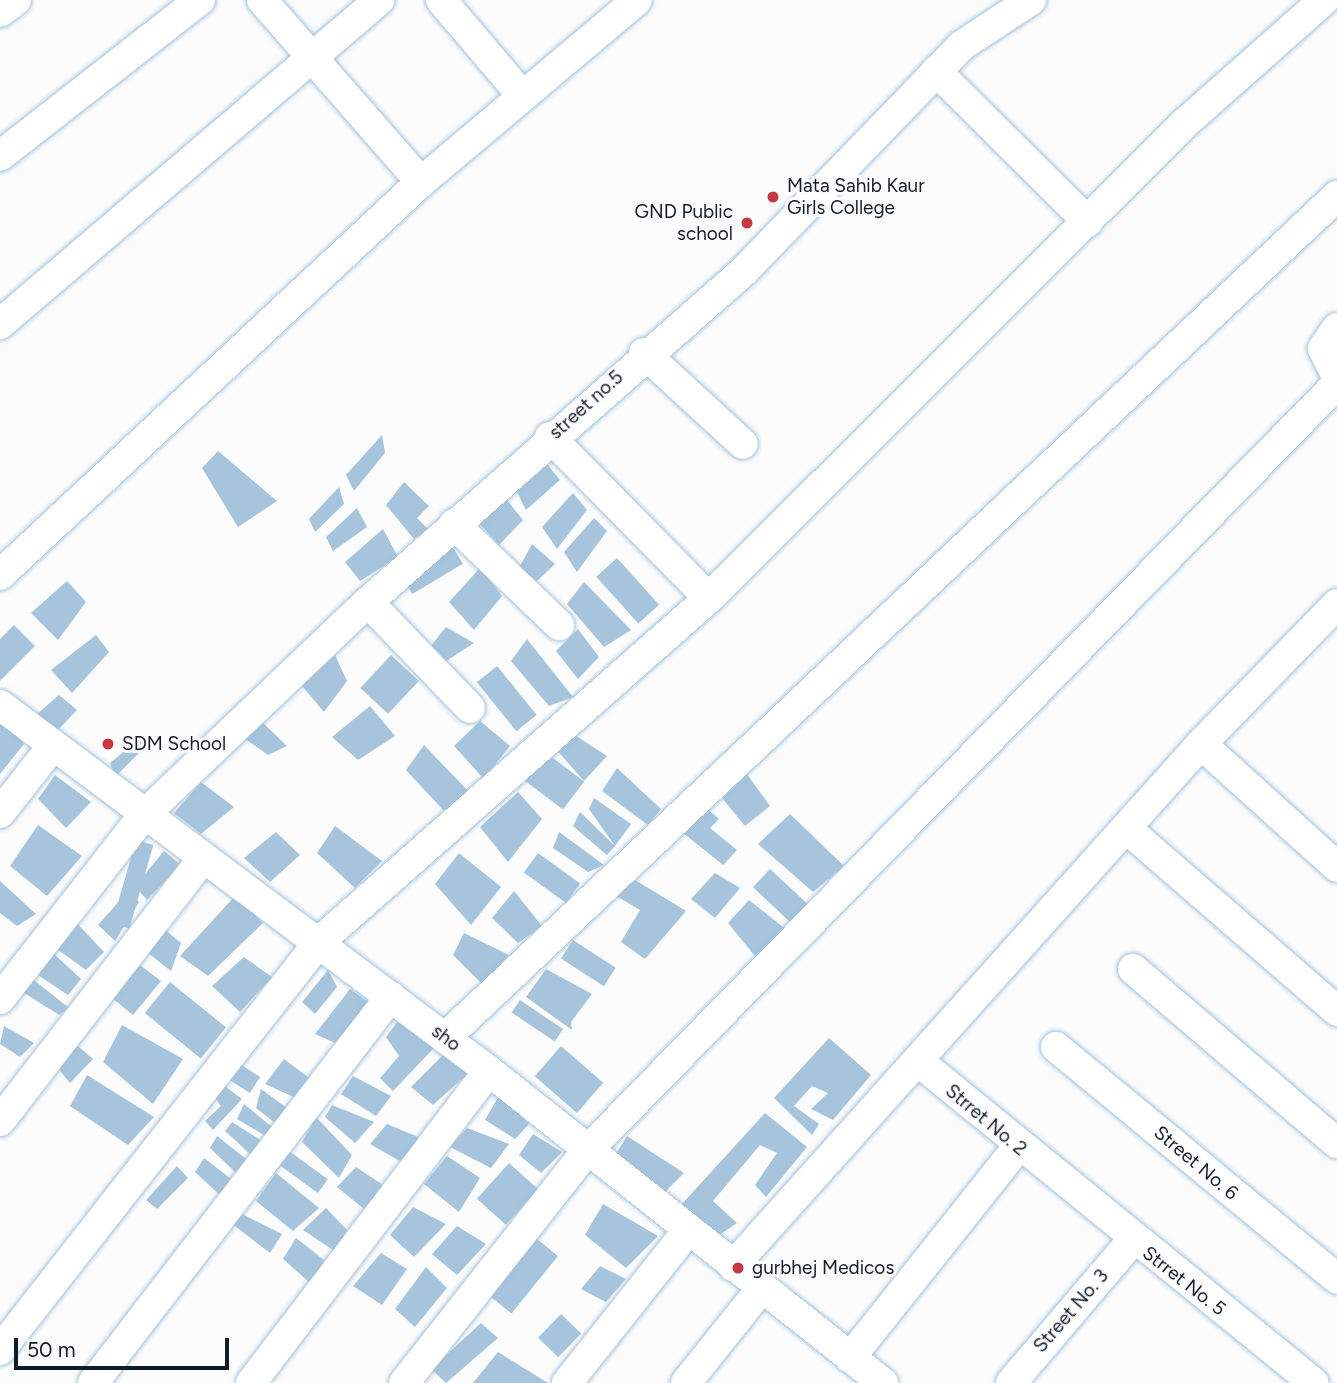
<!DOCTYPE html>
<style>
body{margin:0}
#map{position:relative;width:1337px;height:1383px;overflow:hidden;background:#fcfcfc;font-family:Figtree,sans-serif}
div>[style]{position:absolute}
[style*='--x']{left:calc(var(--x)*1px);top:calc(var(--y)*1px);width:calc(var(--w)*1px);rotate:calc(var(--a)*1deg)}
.building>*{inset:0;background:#a6c4dc;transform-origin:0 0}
.roads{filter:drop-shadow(0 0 2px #a3c1d9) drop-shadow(0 0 2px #a3c1d9)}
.minor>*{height:30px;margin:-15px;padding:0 15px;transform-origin:15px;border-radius:15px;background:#fff}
.dots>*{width:19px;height:19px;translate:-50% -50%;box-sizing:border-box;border:4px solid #fcfcfc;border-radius:50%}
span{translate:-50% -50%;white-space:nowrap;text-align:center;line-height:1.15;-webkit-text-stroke:6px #fcfcfc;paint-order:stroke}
.poi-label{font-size:19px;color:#111c25}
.left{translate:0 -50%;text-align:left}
.right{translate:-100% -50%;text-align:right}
.street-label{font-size:19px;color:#111c25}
.scale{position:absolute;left:14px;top:1338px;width:215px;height:32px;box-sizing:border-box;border:4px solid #111c25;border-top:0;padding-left:9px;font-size:21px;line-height:24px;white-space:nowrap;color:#111c25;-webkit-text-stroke:5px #fcfcfc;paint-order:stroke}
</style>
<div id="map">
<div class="building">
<i style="clip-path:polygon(382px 435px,385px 453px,354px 491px,346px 475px)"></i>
<i style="clip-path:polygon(218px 451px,277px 501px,238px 527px,202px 468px)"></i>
<i style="clip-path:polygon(542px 458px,560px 480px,526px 510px,513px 484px)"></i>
<i style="clip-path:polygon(404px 482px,429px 506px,417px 518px,428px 529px,414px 539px,386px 505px)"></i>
<i style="clip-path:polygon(339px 487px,344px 504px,315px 532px,309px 519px)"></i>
<i style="clip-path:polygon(573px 493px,587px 510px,557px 549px,542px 527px)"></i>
<i style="clip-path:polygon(502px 494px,523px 520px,499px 545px,477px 521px)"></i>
<i style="clip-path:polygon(357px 508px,367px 527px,333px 551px,326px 537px)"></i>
<i style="clip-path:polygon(594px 518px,607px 531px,577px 572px,564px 552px)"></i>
<i style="clip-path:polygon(383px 529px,398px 557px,360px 581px,345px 562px)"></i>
<i style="left:451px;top:544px;width:23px;height:59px;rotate:59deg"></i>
<i style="clip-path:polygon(532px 544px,555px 564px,537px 581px,519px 568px)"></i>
<i style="left:617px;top:558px;width:63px;height:28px;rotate:48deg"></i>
<i style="clip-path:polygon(480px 568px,502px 596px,474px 630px,449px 602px)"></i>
<i style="clip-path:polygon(67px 581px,86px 602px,58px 640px,31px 613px)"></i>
<i style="clip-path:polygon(584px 582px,631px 630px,604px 647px,567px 604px)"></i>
<i style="clip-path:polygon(14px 625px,35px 646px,0 681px,0 639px)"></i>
<i style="clip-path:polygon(446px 627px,474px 643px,443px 663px,429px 648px)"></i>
<i style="clip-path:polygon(578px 629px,599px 657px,578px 679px,556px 651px)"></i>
<i style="clip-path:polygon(96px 635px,109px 652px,72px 693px,51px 670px)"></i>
<i style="clip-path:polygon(527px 639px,573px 697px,549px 706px,511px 661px)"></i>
<i style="clip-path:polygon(335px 655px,347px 681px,324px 712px,302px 686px)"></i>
<i style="left:391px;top:655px;width:38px;height:45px;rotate:43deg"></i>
<i style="left:497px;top:666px;width:63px;height:26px;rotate:51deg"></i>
<i style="clip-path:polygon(59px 695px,77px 710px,56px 732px,36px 715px)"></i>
<i style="clip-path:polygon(370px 706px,395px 736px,358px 760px,332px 737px)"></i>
<i style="clip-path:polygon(4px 720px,24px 744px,0 774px,0 724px)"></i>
<i style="clip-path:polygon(261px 721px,287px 746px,268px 755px,244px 738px)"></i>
<i style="clip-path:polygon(480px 721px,510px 746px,484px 779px,454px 746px)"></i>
<i style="clip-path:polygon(573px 734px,607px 756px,584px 781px,556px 749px)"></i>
<i style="clip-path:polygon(140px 738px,145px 747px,115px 777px,110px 763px)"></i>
<i style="clip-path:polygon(424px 745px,471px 794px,444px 811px,406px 770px)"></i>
<i style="left:545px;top:752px;width:49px;height:35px;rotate:37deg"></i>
<i style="clip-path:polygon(617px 768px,661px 809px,648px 825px,602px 791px)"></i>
<i style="clip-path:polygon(747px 774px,770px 806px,745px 826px,722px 798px)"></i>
<i style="clip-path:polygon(55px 775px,91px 802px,66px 828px,38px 799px)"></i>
<i style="clip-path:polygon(201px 782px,234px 807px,201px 834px,174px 813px)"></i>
<i style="clip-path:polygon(518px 792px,542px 819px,508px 862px,480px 827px)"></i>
<i style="clip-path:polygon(594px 798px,631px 824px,615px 846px,589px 809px)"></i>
<i style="clip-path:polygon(702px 804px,719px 819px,710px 828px,737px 850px,723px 865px,682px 832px)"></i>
<i style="clip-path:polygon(580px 812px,615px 846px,607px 855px,573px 826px)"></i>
<i style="clip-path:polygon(790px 814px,844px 866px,813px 892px,758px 844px)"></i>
<i style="clip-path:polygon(38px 825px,82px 856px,47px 896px,10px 866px)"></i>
<i style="clip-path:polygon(335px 826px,382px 861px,355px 888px,317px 853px)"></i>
<i style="clip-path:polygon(276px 832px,300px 855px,270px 882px,244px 858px)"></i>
<i style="clip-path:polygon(559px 832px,604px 865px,588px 872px,553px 848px)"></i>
<i style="left:136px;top:840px;width:18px;height:87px;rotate:16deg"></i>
<i style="clip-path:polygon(164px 851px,181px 865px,147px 900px,135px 886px)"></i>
<i style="clip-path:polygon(459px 853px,501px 887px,471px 925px,435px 884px)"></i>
<i style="left:538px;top:853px;width:52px;height:24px;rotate:36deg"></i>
<i style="left:770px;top:869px;width:57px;height:25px;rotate:43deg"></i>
<i style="clip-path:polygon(715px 873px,740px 888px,715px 918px,691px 899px)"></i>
<i style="clip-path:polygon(632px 878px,686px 911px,645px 959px,621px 942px,640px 910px,613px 894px)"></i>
<i style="clip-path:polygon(0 881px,36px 914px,17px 926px,0 913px)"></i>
<i style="clip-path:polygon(128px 891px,139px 902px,115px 941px,98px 925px)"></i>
<i style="clip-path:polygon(514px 891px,542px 926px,518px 943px,492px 918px)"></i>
<i style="clip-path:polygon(235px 896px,263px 923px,208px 976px,180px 956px)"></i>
<i style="clip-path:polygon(749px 900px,788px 931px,759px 961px,728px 923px)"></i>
<i style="clip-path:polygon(74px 920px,104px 952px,86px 970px,54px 947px)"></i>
<i style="clip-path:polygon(163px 928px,181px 943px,171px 971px,143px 949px)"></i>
<i style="clip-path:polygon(464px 933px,509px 955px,483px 985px,453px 955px)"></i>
<i style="left:573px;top:940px;width:51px;height:22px;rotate:33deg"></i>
<i style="clip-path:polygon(52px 952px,81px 979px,68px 995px,32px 971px)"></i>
<i style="clip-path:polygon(244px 957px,272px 977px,240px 1012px,212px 986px)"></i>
<i style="clip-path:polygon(136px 962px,161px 981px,133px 1015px,112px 998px)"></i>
<i style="clip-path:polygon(546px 969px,592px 994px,571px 1022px,572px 1030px,526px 997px)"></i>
<i style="clip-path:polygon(328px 970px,337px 987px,315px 1014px,302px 1002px)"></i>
<i style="clip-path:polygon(30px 977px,69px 1008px,59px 1015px,18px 989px)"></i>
<i style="left:170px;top:982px;width:72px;height:40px;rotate:39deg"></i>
<i style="clip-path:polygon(350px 989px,370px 1003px,335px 1043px,315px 1034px)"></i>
<i style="left:520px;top:1000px;width:52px;height:15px;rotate:34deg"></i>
<i style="clip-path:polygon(398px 1021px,434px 1048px,393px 1091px,380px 1078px,399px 1056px,386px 1037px)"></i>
<i style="clip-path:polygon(122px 1025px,183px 1059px,153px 1104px,103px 1062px)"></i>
<i style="clip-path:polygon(4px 1026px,34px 1043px,20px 1057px,0 1044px)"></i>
<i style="clip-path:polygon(829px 1038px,871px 1075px,833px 1120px,811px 1109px,828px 1093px,812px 1086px,794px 1106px,819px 1124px,812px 1135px,774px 1098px)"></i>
<i style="clip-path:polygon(73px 1042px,93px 1059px,70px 1083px,57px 1067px)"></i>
<i style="left:561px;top:1046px;width:56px;height:40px;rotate:41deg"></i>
<i style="clip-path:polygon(448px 1050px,472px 1070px,433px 1105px,411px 1087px)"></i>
<i style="clip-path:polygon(284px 1059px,312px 1080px,296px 1098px,265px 1084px)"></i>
<i style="left:240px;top:1064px;width:24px;height:19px;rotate:33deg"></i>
<i style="clip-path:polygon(87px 1075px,154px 1117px,128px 1145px,70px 1106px)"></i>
<i style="clip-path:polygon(353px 1076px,391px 1096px,376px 1116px,341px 1094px)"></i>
<i style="clip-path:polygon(222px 1084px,242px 1099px,213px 1130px,205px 1121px,221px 1106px,213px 1095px)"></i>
<i style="clip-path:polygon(261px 1089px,287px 1108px,274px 1122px,256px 1108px)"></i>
<i style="clip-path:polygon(500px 1094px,529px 1124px,515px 1139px,485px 1120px)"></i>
<i style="clip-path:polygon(244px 1104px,272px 1127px,264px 1135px,237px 1119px)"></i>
<i style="clip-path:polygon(332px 1105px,374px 1122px,355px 1143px,325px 1117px)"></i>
<i style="clip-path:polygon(765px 1113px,807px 1147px,766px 1197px,755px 1185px,777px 1153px,760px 1145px,713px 1201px,737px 1223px,715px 1238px,681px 1205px)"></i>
<i style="clip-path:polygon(316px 1117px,352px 1155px,339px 1178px,302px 1142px)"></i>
<i style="clip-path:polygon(232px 1122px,265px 1143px,250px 1154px,225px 1131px)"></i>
<i style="clip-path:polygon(387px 1124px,423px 1139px,405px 1164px,370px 1144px)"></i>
<i style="clip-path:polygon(467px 1128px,509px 1144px,491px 1168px,450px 1147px)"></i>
<i style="clip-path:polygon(533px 1134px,562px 1152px,541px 1173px,519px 1155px)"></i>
<i style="clip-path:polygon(217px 1136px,250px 1162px,239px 1176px,210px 1148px)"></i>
<i style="clip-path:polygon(627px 1136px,684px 1173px,665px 1192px,614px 1157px)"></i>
<i style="left:289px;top:1151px;width:48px;height:17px;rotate:36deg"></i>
<i style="clip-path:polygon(447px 1156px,480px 1178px,459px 1212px,424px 1184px)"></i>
<i style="clip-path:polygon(204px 1158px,235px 1182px,222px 1197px,195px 1172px)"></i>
<i style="left:509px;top:1163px;width:39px;height:48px;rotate:42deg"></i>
<i style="clip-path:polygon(177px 1166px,188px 1178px,157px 1209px,146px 1200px)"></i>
<i style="clip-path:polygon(356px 1167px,386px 1187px,364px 1209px,337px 1187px)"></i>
<i style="clip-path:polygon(276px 1173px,319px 1208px,293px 1231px,256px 1201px)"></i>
<i style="clip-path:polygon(603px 1204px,658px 1236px,626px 1268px,585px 1235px)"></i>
<i style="clip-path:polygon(413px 1207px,446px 1224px,414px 1257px,390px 1235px)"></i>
<i style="clip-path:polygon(326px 1208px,347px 1230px,336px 1252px,303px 1230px)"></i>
<i style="clip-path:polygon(238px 1212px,282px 1234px,270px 1253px,231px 1223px)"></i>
<i style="clip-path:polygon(457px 1226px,486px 1244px,457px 1275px,432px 1254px)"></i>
<i style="clip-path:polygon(296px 1238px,329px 1264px,309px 1282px,283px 1259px)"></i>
<i style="left:537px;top:1239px;width:27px;height:74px;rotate:39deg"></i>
<i style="clip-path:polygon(381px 1253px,407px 1269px,382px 1305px,353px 1286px)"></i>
<i style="clip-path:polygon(600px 1266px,626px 1279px,606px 1302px,581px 1289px)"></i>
<i style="clip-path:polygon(426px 1267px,447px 1288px,415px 1327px,395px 1309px)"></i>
<i style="left:561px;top:1314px;width:28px;height:33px;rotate:44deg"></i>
<i style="clip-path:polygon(481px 1323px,498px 1338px,446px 1383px,431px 1369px)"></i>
<i style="clip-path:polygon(498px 1352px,548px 1383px,473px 1383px)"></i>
</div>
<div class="roads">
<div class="minor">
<i style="--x:262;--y:0;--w:242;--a:48.9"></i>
<i style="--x:441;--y:0;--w:123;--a:49.6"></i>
<i style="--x:0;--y:12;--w:20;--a:-37"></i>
<i style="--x:936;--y:71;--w:214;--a:44.8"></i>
<i style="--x:0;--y:156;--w:254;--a:-38"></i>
<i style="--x:0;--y:324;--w:499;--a:-40.5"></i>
<i style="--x:1337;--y:328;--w:25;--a:124"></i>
<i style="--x:1323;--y:349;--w:30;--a:63"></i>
<i style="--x:644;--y:353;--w:134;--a:42.6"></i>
<i style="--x:550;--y:437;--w:226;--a:45.4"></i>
<i style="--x:454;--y:524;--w:146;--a:43.9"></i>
<i style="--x:0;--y:575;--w:576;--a:-43.03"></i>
<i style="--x:421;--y:182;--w:282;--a:-40.1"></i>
<i style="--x:368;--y:602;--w:147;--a:46.1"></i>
<i style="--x:0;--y:705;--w:611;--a:36.81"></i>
<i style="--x:489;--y:1071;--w:503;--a:38.37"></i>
<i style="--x:1201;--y:744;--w:183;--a:42.1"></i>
<i style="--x:0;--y:813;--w:84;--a:-51.8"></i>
<i style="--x:1127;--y:829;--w:278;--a:40.9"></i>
<i style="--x:1133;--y:969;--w:268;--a:40.5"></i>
<i style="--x:0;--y:999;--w:234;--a:-52"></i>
<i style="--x:144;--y:815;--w:309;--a:-43.6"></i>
<i style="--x:368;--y:602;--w:501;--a:-41.36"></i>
<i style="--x:744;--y:271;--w:313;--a:-46"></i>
<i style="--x:961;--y:46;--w:84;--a:-33.3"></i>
<i style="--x:445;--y:1038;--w:1227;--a:-43.35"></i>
<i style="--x:1056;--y:1047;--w:364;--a:39.5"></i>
<i style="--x:918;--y:1061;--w:510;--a:39.12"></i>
<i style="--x:0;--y:1121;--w:329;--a:-52.3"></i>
<i style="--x:733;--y:1266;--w:701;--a:-48.12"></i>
<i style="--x:1201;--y:744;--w:195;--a:-45.8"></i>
<i style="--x:0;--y:1350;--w:518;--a:-51.98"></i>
<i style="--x:319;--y:942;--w:520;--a:-41.41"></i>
<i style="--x:709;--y:598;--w:672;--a:-44.94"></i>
<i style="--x:1185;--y:123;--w:186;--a:-41.5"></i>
<i style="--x:850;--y:1358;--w:270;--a:-51.5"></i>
<i style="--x:93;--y:1383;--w:488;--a:-52.4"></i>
<i style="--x:251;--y:1383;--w:392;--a:-52.7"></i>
<i style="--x:404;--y:1383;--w:293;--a:-51.8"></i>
<i style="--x:585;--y:1153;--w:1076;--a:-45.64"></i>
<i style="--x:567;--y:1383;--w:191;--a:-51.6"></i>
<i style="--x:686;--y:1383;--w:120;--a:-51.4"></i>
<i style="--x:1011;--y:1383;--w:187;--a:-49.6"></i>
</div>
</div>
<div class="dots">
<i style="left:773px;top:197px;background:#c73840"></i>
<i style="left:747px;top:223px;background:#c73840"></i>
<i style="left:108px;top:744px;background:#c73840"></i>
<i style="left:738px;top:1268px;background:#c73840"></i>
</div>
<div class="poi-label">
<span class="left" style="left:787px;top:197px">Mata Sahib Kaur<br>Girls College</span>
<span class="right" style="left:733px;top:223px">GND Public<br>school</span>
<span class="left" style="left:122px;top:744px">SDM School</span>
<span class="left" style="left:752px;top:1268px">gurbhej Medicos</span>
</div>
<div class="street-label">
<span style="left:586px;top:405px;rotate:-42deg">street no.5</span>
<span style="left:446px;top:1038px;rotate:37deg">sho</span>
<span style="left:986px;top:1120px;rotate:40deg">Strret No. 2</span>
<span style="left:1196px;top:1163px;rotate:40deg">Street No. 6</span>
<span style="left:1184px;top:1281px;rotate:38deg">Strret No. 5</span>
<span style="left:1071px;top:1311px;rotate:-49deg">Street No. 3</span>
</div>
<div class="scale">50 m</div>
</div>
